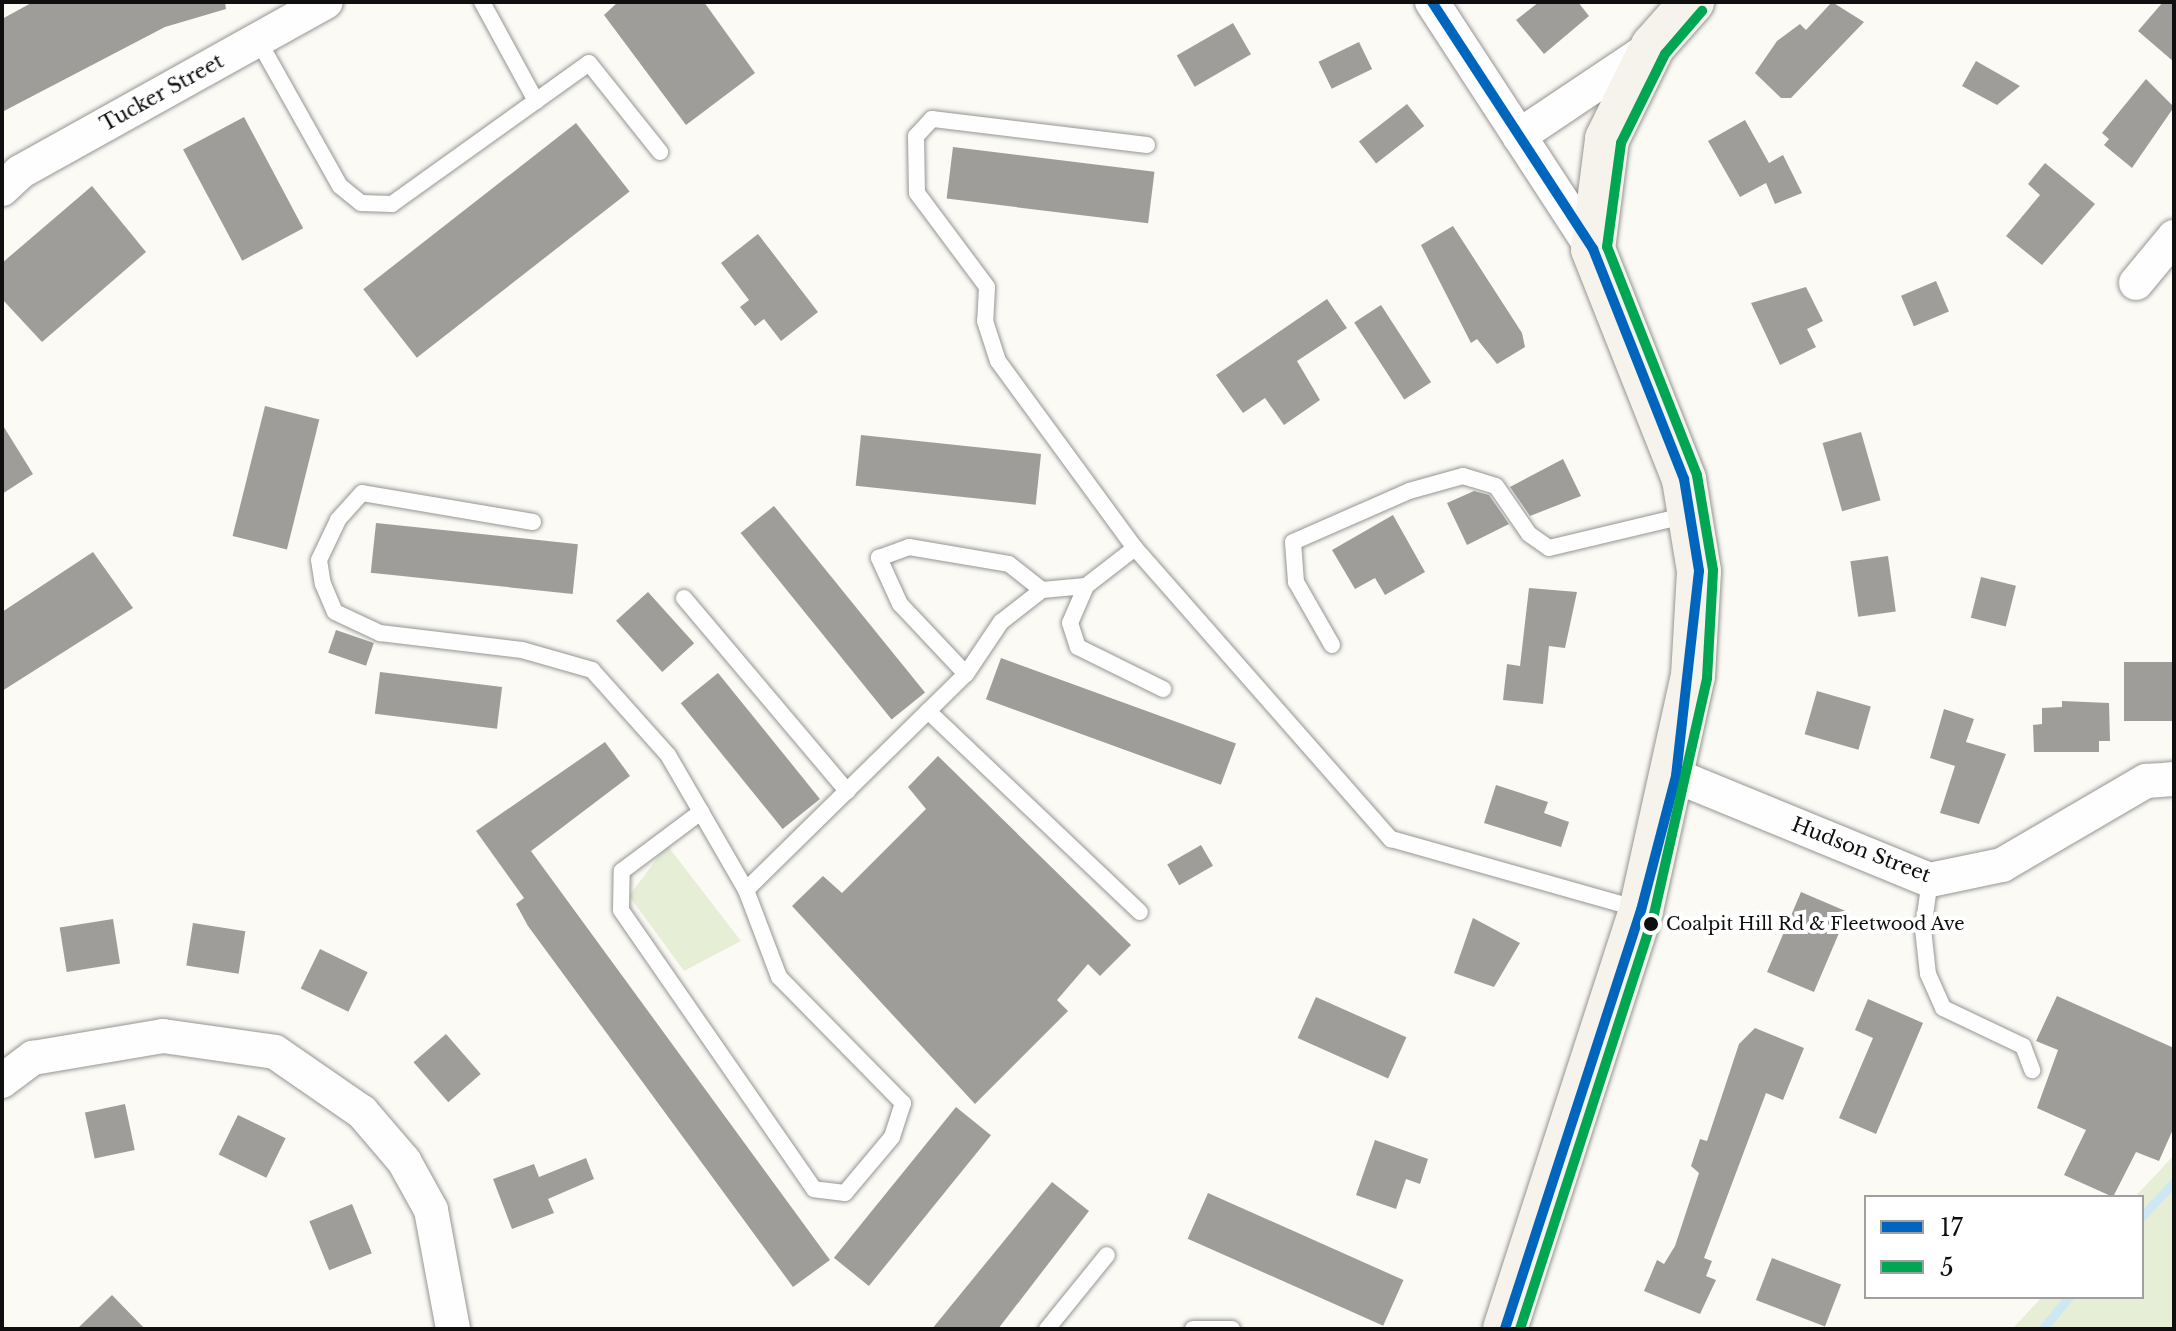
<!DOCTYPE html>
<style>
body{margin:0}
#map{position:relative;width:2176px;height:1331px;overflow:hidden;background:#fbfaf5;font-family:"Libre Baskerville",serif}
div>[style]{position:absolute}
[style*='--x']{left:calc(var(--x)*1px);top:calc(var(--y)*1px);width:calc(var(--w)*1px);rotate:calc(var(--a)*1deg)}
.green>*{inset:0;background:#e6efd6}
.stream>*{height:9px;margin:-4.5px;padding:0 4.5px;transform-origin:4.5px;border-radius:4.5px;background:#cee8f3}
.building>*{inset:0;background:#9f9d9a;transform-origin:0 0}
.roads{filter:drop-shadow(0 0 2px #959593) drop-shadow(0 0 2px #959593)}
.lane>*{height:16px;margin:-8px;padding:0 8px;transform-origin:8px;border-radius:8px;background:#fefefe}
.street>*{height:34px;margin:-17px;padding:0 17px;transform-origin:17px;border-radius:17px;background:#fefefe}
.secondary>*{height:44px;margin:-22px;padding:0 22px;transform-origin:22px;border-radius:22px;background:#f5f3eb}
.bus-1>*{height:10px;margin:-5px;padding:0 5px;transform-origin:5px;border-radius:5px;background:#0065bd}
.bus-2>*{height:10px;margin:-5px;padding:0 5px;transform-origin:5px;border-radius:5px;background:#00a651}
.dots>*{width:22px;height:22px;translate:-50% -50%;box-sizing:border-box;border:4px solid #fff;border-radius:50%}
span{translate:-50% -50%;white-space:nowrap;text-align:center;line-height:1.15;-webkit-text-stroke:8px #fff;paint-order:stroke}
.bus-label{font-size:18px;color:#0f0f0f}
.left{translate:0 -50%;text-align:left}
.street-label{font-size:20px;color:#0f0f0f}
.frame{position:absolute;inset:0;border:4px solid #0f0f0f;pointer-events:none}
.legend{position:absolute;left:1864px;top:1195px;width:280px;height:104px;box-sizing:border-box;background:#fff;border:2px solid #9f9f9f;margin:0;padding:10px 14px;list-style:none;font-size:24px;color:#0f0f0f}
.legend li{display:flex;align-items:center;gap:16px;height:40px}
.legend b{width:40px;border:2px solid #9f9f9f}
</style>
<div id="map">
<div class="green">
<i style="clip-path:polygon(667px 845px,741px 941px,684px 971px,629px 896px)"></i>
<i style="clip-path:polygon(2174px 1155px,2174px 1329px,2012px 1329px,2042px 1297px,2142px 1297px,2142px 1197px,2135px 1197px)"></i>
</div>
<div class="stream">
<i style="--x:2142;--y:1216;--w:47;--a:-46.7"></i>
<i style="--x:2042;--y:1329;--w:42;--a:-49.8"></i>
</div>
<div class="building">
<i style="clip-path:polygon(33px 2px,225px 2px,226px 9px,165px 27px,2px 112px,2px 19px)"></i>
<i style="clip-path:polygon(618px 2px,704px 2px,755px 73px,686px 125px,604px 15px)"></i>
<i style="clip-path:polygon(1539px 2px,1578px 2px,1589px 16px,1544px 54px,1516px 20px)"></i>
<i style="clip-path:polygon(1832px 2px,1864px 22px,1791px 98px,1781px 98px,1755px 73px,1777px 41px,1800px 24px,1806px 30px)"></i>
<i style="clip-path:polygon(2163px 2px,2174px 2px,2174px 62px,2138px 31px)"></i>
<i style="left:1233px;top:23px;width:36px;height:65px;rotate:60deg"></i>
<i style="left:1359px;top:42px;width:30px;height:45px;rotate:64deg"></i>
<i style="clip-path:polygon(1976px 61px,2020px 86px,1997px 105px,1962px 86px)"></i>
<i style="clip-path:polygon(2146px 79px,2174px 107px,2132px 168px,2104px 145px,2109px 139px,2102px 133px)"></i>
<i style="left:1407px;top:104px;width:28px;height:61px;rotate:52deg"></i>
<i style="left:244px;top:117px;width:126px;height:69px;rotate:62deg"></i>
<i style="clip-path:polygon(1745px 120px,1769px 163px,1783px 155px,1802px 193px,1775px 204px,1766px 183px,1740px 197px,1708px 141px)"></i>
<i style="left:576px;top:123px;width:87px;height:270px;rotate:52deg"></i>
<i style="left:953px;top:147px;width:203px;height:52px;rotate:7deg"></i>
<i style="clip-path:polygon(2045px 163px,2095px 204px,2042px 265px,2006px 236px,2040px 195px,2028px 184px)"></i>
<i style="clip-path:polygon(92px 186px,146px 252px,42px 342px,2px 299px,2px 263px)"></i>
<i style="clip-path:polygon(1453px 226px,1522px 333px,1525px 347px,1497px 364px,1477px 339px,1471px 343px,1421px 245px)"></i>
<i style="clip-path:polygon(758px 234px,818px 312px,781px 341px,764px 319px,755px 326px,740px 307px,749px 300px,721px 263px)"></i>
<i style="left:1936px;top:281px;width:33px;height:38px;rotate:67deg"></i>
<i style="clip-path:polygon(1806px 287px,1823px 321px,1807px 329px,1816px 347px,1780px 365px,1751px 303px)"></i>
<i style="clip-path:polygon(1327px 299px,1347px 328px,1297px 361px,1320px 400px,1284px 425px,1265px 398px,1243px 413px,1216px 375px)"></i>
<i style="left:1381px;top:305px;width:92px;height:32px;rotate:57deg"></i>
<i style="left:265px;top:406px;width:56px;height:134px;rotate:14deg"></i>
<i style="clip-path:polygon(2px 424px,33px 474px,2px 494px)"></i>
<i style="left:1861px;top:432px;width:71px;height:40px;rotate:74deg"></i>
<i style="left:861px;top:435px;width:181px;height:51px;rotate:6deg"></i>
<i style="clip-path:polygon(1563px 459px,1581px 496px,1530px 516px,1510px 487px)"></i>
<i style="clip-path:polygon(1474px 491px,1489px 495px,1509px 524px,1467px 545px,1447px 503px)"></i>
<i style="left:774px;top:506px;width:240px;height:43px;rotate:51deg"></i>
<i style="clip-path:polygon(1393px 515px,1425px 572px,1385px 595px,1375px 578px,1355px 589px,1332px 550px)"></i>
<i style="left:376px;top:523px;width:203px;height:50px;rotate:6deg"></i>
<i style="clip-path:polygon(93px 552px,133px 608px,2px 691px,2px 612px)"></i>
<i style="left:1888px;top:556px;width:56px;height:38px;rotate:82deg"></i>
<i style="left:1981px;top:577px;width:36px;height:42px;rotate:14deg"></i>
<i style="clip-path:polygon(1529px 588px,1577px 592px,1565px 648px,1549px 646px,1543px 704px,1503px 700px,1507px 664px,1520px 666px)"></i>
<i style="left:648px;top:592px;width:69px;height:43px;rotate:48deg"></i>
<i style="left:336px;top:630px;width:40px;height:24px;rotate:19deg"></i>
<i style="left:1001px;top:658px;width:250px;height:44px;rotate:20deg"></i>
<i style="left:2174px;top:662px;width:59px;height:50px;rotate:90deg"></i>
<i style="left:380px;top:672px;width:123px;height:42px;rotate:7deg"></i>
<i style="left:718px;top:673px;width:162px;height:48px;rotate:51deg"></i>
<i style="left:1817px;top:691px;width:56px;height:45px;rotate:16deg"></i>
<i style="clip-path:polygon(2062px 701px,2109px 703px,2110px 741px,2099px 741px,2099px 752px,2034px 752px,2033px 725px,2042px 724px,2042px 708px,2062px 707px)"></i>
<i style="clip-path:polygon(1944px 709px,1974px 719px,1966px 742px,2006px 754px,1979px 824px,1940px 813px,1955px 766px,1930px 758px)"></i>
<i style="clip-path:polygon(605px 742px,630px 776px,531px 851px,830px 1260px,793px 1287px,528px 926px,516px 904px,524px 898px,476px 831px)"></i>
<i style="clip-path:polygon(938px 756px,1131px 945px,1100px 976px,1088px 964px,1057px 1000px,1068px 1011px,975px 1104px,792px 906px,823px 876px,842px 893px,926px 809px,908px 787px)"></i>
<i style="clip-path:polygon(1496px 785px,1548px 802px,1544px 813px,1569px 822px,1561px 847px,1484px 823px)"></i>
<i style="left:1201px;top:845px;width:24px;height:39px;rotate:60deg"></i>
<i style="left:1801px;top:892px;width:51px;height:87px;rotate:23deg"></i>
<i style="clip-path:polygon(1473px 918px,1520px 943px,1494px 987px,1454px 973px)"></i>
<i style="left:113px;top:919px;width:45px;height:54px;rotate:81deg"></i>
<i style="left:193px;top:923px;width:53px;height:43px;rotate:9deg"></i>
<i style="left:320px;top:949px;width:53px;height:44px;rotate:26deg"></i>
<i style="clip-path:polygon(2057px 996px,2174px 1048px,2174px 1127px,2159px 1161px,2136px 1152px,2113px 1197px,2064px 1175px,2086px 1130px,2037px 1108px,2058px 1050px,2036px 1041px)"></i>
<i style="left:1316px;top:997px;width:99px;height:45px;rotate:24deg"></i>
<i style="clip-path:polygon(1868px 999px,1923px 1023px,1876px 1134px,1839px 1118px,1873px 1038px,1855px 1030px)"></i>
<i style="clip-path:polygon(1755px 1028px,1804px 1048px,1783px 1100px,1766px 1093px,1704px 1258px,1712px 1261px,1706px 1276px,1716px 1280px,1700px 1314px,1644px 1291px,1657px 1260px,1664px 1264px,1675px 1246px,1699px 1173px,1691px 1166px,1700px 1139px,1707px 1141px,1739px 1044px)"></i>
<i style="left:446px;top:1034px;width:53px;height:43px;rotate:49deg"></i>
<i style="left:125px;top:1104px;width:47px;height:41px;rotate:78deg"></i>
<i style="left:956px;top:1107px;width:45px;height:194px;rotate:39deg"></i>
<i style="left:238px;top:1115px;width:53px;height:44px;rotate:26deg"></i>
<i style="clip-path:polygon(1375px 1140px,1428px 1159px,1420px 1184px,1406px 1179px,1396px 1209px,1356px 1195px)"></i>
<i style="clip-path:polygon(586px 1158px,594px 1179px,548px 1199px,554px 1213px,512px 1229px,493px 1179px,534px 1164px,539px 1177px)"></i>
<i style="clip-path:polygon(1052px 1182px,1089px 1211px,998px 1329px,932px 1329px)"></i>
<i style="left:1208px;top:1193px;width:214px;height:50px;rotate:24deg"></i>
<i style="left:352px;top:1204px;width:53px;height:46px;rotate:68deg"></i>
<i style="left:1772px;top:1258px;width:74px;height:45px;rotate:21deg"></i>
<i style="clip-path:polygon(112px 1295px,145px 1329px,77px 1329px)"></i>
</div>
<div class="roads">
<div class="lane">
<i style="--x:482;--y:2;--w:113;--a:61.4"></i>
<i style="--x:258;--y:40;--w:167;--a:60.7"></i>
<i style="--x:340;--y:186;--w:27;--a:39"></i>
<i style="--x:361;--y:203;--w:31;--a:2"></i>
<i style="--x:392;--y:204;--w:242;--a:-35.6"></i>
<i style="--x:589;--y:63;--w:114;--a:51.4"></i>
<i style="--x:1147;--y:145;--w:217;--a:-173.1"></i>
<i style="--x:932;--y:119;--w:23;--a:133"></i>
<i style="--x:916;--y:136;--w:57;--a:89"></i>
<i style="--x:917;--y:193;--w:117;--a:53.3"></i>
<i style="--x:987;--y:287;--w:34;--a:93"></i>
<i style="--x:985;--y:321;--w:42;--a:72"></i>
<i style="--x:998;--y:361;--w:232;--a:53.8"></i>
<i style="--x:1135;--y:548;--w:388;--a:48.7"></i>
<i style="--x:1391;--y:839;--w:258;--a:15.8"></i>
<i style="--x:533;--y:522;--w:173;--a:-170.4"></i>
<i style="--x:362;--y:493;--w:36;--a:132"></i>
<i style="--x:338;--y:520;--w:44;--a:115.4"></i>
<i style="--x:319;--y:560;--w:24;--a:81"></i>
<i style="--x:323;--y:584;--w:30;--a:67"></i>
<i style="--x:335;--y:612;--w:50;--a:25"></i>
<i style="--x:380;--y:633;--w:143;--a:6.8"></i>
<i style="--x:522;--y:650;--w:73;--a:15.9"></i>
<i style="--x:592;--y:670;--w:114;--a:48.2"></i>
<i style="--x:668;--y:755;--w:66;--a:59.9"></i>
<i style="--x:701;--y:812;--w:90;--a:60"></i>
<i style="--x:746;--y:890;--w:93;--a:69.2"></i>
<i style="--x:779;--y:977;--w:177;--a:45.5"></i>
<i style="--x:903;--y:1103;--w:36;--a:108"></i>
<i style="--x:892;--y:1137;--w:73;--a:130"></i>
<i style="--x:845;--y:1193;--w:31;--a:-173"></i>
<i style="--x:814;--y:1189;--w:339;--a:-124.7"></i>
<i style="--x:621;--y:910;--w:39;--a:-89"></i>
<i style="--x:622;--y:871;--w:99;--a:-36.8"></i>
<i style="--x:1086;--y:586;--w:40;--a:113.4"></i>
<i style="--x:1070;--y:623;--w:25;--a:72"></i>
<i style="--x:1078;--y:647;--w:95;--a:26.3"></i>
<i style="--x:684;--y:598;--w:253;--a:49.8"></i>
<i style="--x:1332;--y:645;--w:73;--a:-119.7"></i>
<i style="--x:1296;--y:582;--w:40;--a:-94.3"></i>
<i style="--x:1293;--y:542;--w:127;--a:-23.7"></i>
<i style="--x:1409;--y:491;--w:56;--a:-15.5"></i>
<i style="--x:1463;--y:476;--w:34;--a:17"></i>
<i style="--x:1496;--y:486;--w:58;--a:55.5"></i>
<i style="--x:1529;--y:534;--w:24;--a:35"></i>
<i style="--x:1549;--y:548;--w:143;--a:-13.4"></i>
<i style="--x:966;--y:674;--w:96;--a:-133.3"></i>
<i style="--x:900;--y:604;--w:51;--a:-114.5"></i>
<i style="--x:879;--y:558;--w:32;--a:-20"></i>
<i style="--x:909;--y:547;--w:101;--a:9.6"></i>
<i style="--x:1009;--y:564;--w:42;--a:38.2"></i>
<i style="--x:928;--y:711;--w:292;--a:43.5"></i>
<i style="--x:1930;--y:880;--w:49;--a:98.1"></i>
<i style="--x:1923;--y:929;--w:45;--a:83.7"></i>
<i style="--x:1928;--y:974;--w:37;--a:66"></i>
<i style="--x:1943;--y:1008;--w:89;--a:25.4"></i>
<i style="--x:2023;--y:1046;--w:26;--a:69"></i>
<i style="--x:746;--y:890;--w:308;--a:-44.5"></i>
<i style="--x:966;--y:674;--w:63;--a:-56.1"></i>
<i style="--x:1001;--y:622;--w:52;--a:-38"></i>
<i style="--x:1042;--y:590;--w:44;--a:-5.2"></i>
<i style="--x:1086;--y:586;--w:62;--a:-37.8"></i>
<i style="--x:1047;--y:1329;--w:95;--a:-51"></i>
<i style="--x:1193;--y:1329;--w:39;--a:0"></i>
</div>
<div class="street">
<i style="--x:1432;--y:2;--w:295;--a:56.9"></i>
<i style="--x:1519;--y:136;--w:160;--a:-33.8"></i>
<i style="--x:2;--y:189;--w:25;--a:-43"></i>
<i style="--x:20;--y:172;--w:350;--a:-29.1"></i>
<i style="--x:2136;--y:283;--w:60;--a:-50.4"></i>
<i style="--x:1676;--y:776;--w:274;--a:22.3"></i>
<i style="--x:1930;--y:880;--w:74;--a:-11.8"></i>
<i style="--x:2002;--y:865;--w:167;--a:-30.3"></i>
<i style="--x:2146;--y:781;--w:28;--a:-4"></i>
<i style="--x:2;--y:1081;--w:39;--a:-37"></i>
<i style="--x:33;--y:1058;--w:132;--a:-9.6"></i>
<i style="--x:163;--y:1036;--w:113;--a:8.1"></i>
<i style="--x:275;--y:1052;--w:106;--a:34.6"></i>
<i style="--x:362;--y:1112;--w:65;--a:49.4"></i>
<i style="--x:404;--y:1161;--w:56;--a:61.1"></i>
<i style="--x:431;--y:1210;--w:121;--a:79.5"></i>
</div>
<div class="secondary">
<i style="--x:1505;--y:1329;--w:441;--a:-72"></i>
<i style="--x:1641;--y:910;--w:240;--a:-77.5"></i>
<i style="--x:1693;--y:676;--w:105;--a:-86.7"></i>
<i style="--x:1699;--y:571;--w:93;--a:-99.3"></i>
<i style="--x:1684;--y:479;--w:247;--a:-111.6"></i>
<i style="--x:1593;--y:249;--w:111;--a:-82.7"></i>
<i style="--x:1607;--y:139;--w:104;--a:-63.7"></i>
<i style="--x:1653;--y:46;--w:59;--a:-48.4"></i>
</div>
</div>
<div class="bus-1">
<i style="--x:1432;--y:2;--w:295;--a:56.9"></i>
<i style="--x:1593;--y:249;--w:247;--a:68.4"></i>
<i style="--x:1684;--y:479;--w:93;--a:80.7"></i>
<i style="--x:1699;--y:571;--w:206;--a:96.4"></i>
<i style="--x:1676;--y:776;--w:138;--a:104.6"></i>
<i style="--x:1641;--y:910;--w:441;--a:108"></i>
</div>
<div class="bus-2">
<i style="--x:1520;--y:1329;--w:436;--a:-72.1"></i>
<i style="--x:1654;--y:914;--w:242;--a:-77.3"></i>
<i style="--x:1707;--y:678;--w:108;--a:-86.8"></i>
<i style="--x:1713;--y:570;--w:96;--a:-99.6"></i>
<i style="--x:1697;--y:475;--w:245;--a:-111.5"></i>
<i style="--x:1607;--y:247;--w:105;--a:-82.3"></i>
<i style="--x:1621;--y:143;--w:99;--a:-63.7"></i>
<i style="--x:1665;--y:54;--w:57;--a:-49.3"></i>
</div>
<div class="dots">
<i style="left:1651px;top:924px;background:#0f0f0f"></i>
</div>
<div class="bus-label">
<span class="left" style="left:1666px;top:924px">Coalpit Hill Rd &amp; Fleetwood Ave</span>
</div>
<div class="street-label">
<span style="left:162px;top:93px;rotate:-29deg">Tucker Street</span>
<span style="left:1861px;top:850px;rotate:21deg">Hudson Street</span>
</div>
<div class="frame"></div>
<ul class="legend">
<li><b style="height:10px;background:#0065bd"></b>17</li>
<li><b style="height:10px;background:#00a651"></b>5</li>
</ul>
</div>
